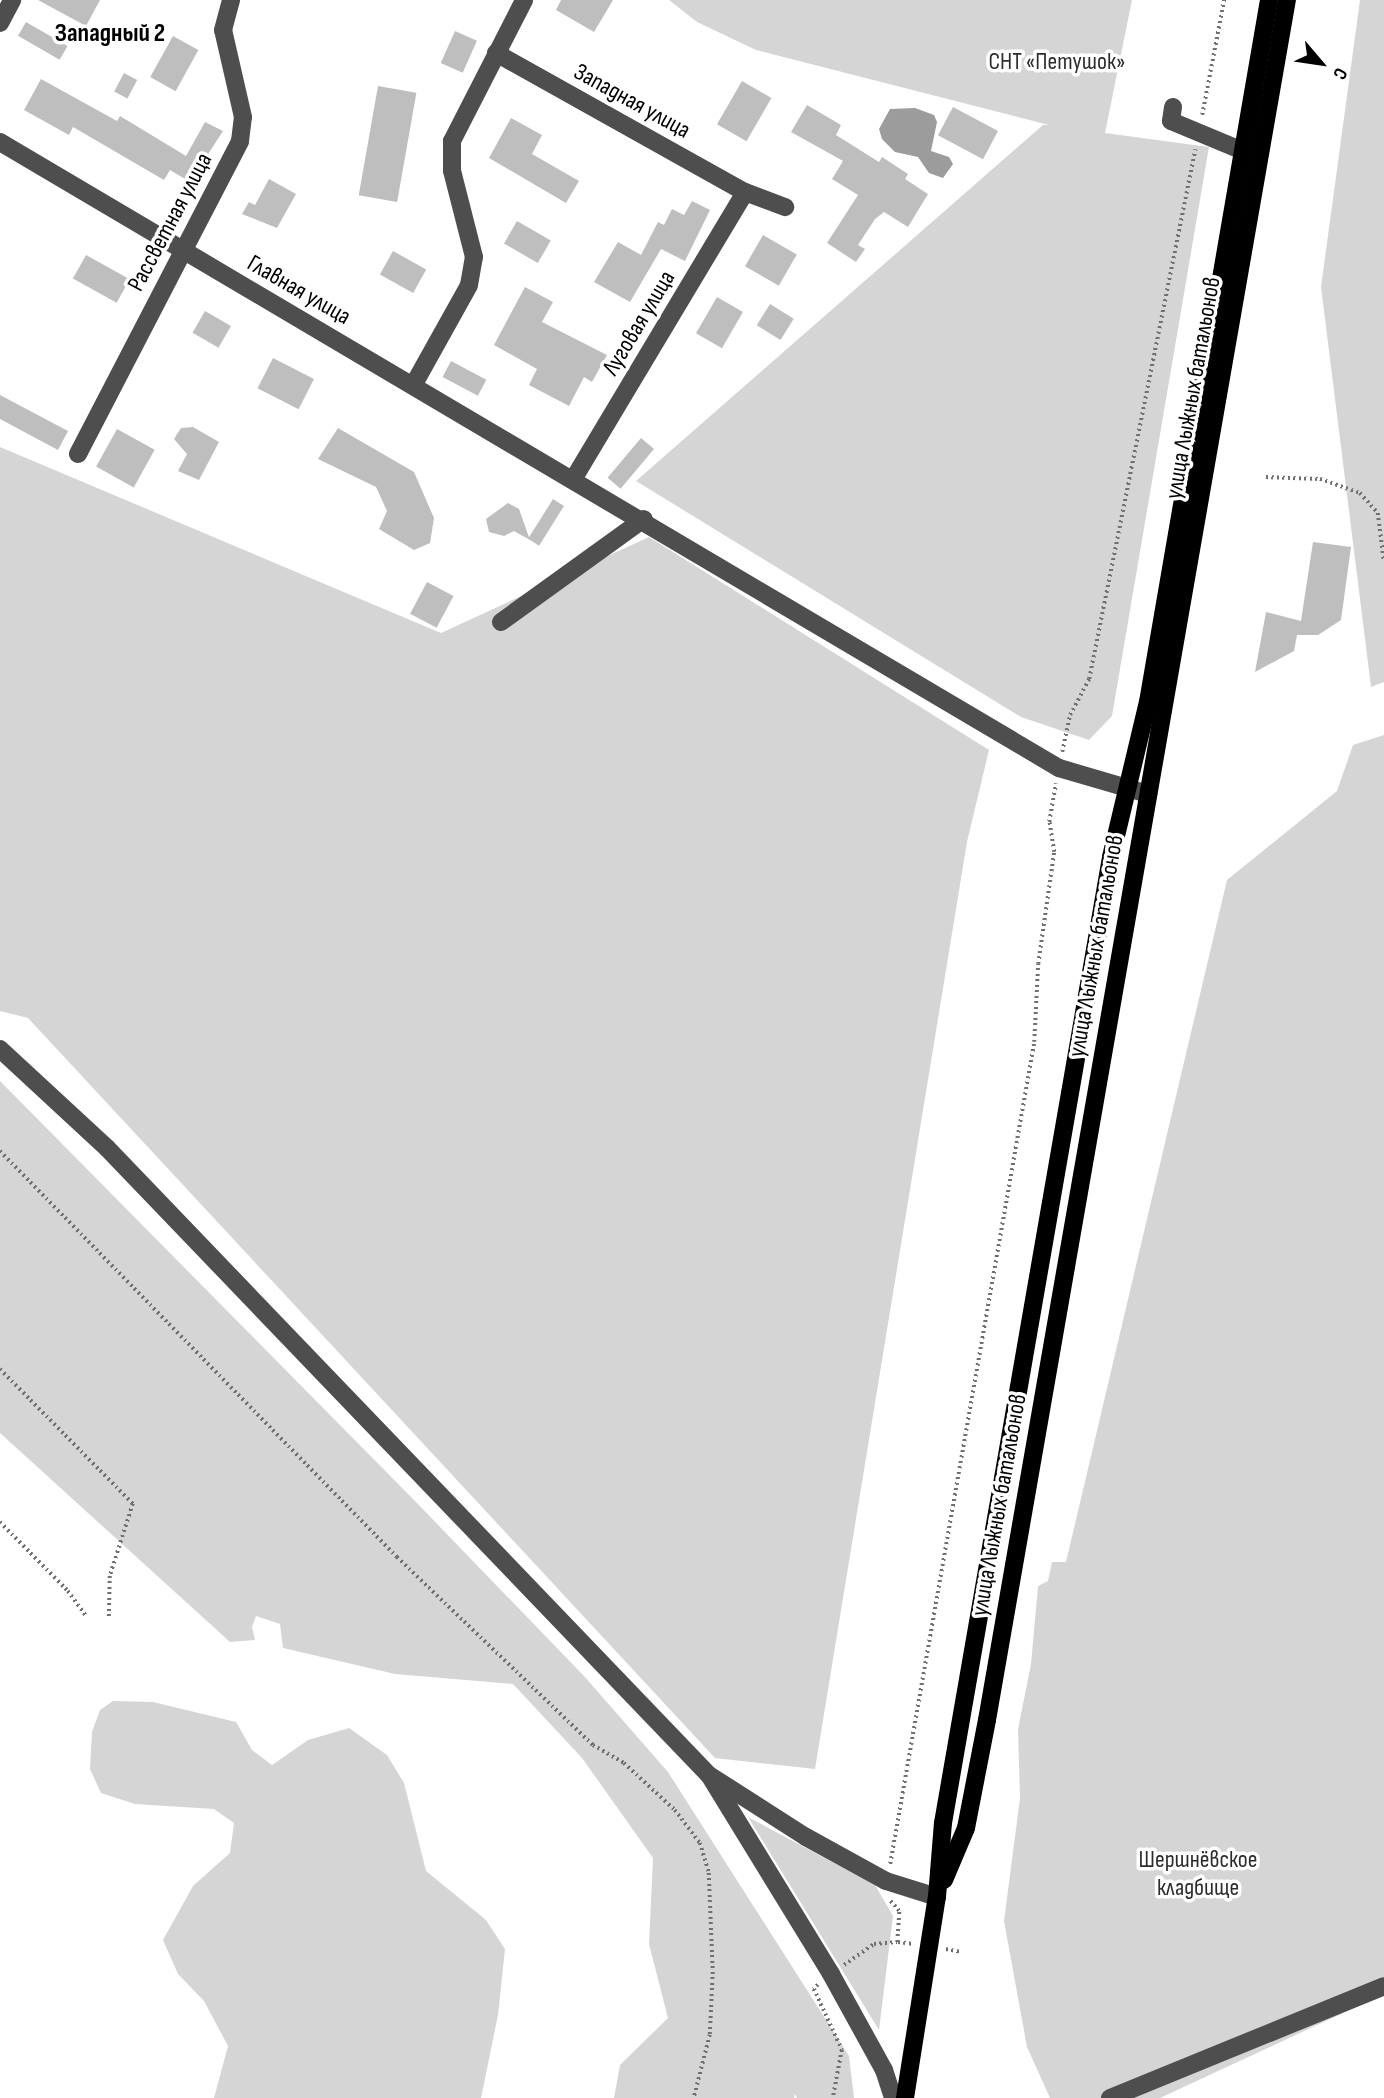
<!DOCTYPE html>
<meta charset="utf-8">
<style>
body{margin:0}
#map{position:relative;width:1384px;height:2098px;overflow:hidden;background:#fff;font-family:"Sofia Sans Condensed",sans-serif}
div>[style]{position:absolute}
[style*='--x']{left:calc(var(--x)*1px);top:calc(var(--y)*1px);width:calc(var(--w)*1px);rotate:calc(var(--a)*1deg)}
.green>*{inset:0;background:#d5d5d5}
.water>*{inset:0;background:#9c9c9c}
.building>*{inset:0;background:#bebebe;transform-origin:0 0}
.path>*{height:3.5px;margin-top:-1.75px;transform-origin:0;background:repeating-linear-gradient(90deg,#707070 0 2px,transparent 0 5.5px)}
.minor>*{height:18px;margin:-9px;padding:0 9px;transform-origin:9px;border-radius:9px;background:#4e4e4e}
.major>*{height:18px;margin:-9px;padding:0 9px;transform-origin:9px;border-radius:9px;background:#000}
span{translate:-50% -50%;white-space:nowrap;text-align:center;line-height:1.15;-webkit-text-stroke:7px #fff;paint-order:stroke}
.park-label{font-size:24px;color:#2c2c2c}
.street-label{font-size:24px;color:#000}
.neighbourhood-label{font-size:26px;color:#000;font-weight:700}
.north{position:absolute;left:1286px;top:28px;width:70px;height:70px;-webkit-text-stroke:5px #fff;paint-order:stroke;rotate:119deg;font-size:19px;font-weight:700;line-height:28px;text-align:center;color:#000}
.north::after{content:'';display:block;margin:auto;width:24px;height:32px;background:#000;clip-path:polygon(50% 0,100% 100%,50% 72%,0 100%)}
</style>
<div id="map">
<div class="green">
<i style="clip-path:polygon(669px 0,1132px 0,1105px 133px,1209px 147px,1112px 716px,1089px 740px,1021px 717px,636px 481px,1043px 125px,1049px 125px,756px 50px,697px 22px)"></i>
<i style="clip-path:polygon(1360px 0,1384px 0,1384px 682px,1371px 687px,1321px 287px)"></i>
<i style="clip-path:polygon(0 447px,441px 633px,649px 537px,989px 750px,967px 842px,815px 1769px,715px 1758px,28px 1018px,0 1011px)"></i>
<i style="clip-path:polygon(1384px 735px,1384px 1994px,1160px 2098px,1050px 2098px,1027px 2047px,1004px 1921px,1020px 1798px,1018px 1729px,1031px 1664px,1038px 1586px,1048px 1581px,1052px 1562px,1066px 1562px,1227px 880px,1337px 791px,1353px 745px)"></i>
<i style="clip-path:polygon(0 1081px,414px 1500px,584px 1676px,668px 1772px,849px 2056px,854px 2098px,797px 2098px,795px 2094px,794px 2098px,614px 2098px,620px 2065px,668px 2018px,649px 1944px,653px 1858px,582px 1758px,513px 1684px,395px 1674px,283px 1648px,280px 1624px,256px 1616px,252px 1627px,255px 1640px,230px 1642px,0 1433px)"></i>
<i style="clip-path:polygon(113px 1701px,153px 1702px,236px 1722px,252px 1750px,272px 1765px,308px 1740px,349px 1728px,387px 1755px,404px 1783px,426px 1871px,486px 1920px,505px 1949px,498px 2015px,481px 2098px,214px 2098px,228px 2046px,204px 2001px,178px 1974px,163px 1940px,193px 1886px,230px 1853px,234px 1823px,214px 1809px,135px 1804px,101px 1793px,90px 1769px,92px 1732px,100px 1710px)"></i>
<i style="clip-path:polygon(748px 1817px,875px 1885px,893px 1916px,879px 2030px)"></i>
</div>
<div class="water">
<i style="clip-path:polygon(915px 108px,934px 115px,937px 122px,931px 151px,949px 157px,953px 164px,943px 178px,929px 173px,918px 157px,895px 152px,882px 139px,879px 129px,890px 109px)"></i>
</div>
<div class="building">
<i style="clip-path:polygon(38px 0,100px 0,86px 26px)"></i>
<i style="clip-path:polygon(561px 0,613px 0,594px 32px,556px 10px)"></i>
<i style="left:26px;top:22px;width:48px;height:16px;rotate:30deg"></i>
<i style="left:455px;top:31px;width:24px;height:35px;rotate:24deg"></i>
<i style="left:173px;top:36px;width:29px;height:47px;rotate:29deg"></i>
<i style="left:124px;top:73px;width:15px;height:21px;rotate:28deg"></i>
<i style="clip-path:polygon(41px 79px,117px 121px,120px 116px,186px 156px,205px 122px,223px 131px,190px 182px,170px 170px,164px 180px,73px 127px,69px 135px,24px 110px)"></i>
<i style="left:742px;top:81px;width:34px;height:50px;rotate:30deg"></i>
<i style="left:378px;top:86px;width:39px;height:111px;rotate:10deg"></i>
<i style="clip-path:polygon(807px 105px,841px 125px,836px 135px,879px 162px,882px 157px,908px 174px,905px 179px,928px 194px,908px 227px,884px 212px,875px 219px,858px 245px,865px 249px,856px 262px,827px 243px,858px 195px,832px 179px,843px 161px,791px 132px)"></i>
<i style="left:953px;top:107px;width:51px;height:32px;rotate:28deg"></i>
<i style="clip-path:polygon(511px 118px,542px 135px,532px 154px,579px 181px,566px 203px,489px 158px)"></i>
<i style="clip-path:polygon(269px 179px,296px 194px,277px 228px,242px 214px,249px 202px,255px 205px)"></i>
<i style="clip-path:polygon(692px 201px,710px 210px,685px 261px,661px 249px,630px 302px,594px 282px,618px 242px,641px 255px,658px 222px,664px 225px,672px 209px,684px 215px)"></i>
<i style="left:517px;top:221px;width:39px;height:26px;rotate:30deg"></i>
<i style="left:763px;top:235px;width:39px;height:36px;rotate:30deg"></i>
<i style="left:393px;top:251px;width:38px;height:27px;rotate:29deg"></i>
<i style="left:86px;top:255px;width:50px;height:27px;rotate:29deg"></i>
<i style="clip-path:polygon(525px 287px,553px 302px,542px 322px,607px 355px,592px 382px,584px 377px,569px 406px,529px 385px,537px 369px,494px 345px)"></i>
<i style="left:717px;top:297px;width:30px;height:42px;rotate:30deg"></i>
<i style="left:770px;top:304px;width:28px;height:25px;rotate:32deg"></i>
<i style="left:205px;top:311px;width:30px;height:25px;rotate:30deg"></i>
<i style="left:273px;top:358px;width:46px;height:34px;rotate:27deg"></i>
<i style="left:451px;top:361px;width:40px;height:18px;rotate:28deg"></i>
<i style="clip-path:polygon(0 395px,68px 431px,58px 450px,0 419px)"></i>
<i style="clip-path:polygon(193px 427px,219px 442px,199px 480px,178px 471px,187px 454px,174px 439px,181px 428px)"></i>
<i style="clip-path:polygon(338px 428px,414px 472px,434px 518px,430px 543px,414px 550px,379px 529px,387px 511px,376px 487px,318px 459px)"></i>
<i style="left:117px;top:429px;width:43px;height:43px;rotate:29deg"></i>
<i style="left:641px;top:438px;width:17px;height:52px;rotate:40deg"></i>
<i style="left:553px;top:499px;width:13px;height:47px;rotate:32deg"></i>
<i style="clip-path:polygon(508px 503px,519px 509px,530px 540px,514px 531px,504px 536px,489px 532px,486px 519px)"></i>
<i style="clip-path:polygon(1313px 542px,1351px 547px,1341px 620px,1318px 635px,1297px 635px,1294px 651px,1255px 672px,1266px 612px,1301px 621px)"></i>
<i style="left:427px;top:582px;width:30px;height:36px;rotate:28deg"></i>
</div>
<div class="path">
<i style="--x:1202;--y:115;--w:117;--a:-79.2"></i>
<i style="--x:1266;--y:477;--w:54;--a:2.1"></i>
<i style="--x:1320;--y:479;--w:42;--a:19.3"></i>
<i style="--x:1360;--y:493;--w:27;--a:48"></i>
<i style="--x:1378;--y:513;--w:48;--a:82.9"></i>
<i style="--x:1062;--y:752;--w:38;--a:-78"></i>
<i style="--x:1070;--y:715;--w:41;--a:-62.2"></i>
<i style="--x:1089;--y:679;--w:540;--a:-78.67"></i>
<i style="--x:0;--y:1151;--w:568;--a:45.64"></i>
<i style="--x:397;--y:1557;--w:272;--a:43.8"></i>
<i style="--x:593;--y:1745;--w:36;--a:30"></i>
<i style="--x:624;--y:1763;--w:69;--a:42.7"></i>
<i style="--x:675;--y:1810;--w:41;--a:52.9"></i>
<i style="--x:700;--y:1843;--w:31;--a:73"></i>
<i style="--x:709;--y:1873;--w:99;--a:87.7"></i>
<i style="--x:713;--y:1972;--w:63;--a:92.7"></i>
<i style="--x:710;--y:2035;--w:65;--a:104.3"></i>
<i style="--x:0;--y:1369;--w:190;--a:45.4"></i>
<i style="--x:133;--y:1504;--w:76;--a:107.7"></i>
<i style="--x:110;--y:1576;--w:44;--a:91.3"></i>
<i style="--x:0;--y:1522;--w:97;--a:45.4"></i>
<i style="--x:68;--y:1591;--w:31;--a:54"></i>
<i style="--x:890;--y:1864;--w:835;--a:-80.06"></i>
<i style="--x:1034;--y:1042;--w:78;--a:-87.1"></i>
<i style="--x:1038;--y:964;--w:113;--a:-81.9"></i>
<i style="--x:1054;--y:852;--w:30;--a:-99"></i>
<i style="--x:1049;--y:822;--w:39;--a:-80"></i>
<i style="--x:898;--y:1942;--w:16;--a:7"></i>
<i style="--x:946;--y:1949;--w:15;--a:11"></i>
<i style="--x:844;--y:1965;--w:37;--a:-35"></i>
<i style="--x:874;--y:1944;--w:23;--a:-5"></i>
<i style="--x:897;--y:1942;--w:31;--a:-86"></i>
<i style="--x:899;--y:1911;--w:13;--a:-132"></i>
<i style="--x:818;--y:1985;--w:6;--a:135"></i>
<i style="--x:814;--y:1989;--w:67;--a:65.3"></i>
<i style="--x:842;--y:2050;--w:49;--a:100.6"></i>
</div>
<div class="minor">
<i style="--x:0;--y:23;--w:26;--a:-62"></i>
<i style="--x:496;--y:53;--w:285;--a:29.2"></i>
<i style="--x:745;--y:192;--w:43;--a:20.6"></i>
<i style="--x:1173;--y:107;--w:14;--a:98"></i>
<i style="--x:1171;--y:121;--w:78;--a:22.6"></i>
<i style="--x:0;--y:142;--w:1230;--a:30.59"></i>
<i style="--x:1059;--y:768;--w:93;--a:16.3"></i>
<i style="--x:414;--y:384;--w:113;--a:-60.9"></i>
<i style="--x:469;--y:285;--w:28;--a:-80"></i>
<i style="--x:474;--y:257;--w:89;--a:-104.3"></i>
<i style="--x:452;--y:171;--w:30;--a:-90"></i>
<i style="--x:452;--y:141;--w:158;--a:-62.9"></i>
<i style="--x:78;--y:454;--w:352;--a:-62.6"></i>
<i style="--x:240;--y:141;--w:24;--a:-83"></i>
<i style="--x:243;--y:117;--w:89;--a:-102.9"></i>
<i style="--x:223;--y:30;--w:31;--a:-75"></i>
<i style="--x:574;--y:478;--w:333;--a:-59.1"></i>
<i style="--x:501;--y:622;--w:176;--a:-35.8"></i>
<i style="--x:0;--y:1049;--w:146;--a:42.8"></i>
<i style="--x:107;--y:1148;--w:869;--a:46.17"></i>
<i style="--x:709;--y:1775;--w:115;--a:32.6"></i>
<i style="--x:806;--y:1837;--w:91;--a:28.8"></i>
<i style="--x:886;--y:1881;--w:53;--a:17.4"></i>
<i style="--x:711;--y:1778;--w:230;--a:58.5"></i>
<i style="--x:831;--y:1974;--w:110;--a:61.1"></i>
<i style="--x:884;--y:2070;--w:29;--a:72"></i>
<i style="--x:1110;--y:2098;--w:296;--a:-22.2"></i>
</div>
<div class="major">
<i style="--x:944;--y:1880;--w:56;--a:-67.1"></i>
<i style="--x:966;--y:1828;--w:110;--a:-79"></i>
<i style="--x:987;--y:1720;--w:1746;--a:-80.11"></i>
<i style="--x:905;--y:2098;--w:204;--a:-81"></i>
<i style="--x:937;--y:1897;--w:74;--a:-85.4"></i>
<i style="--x:943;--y:1823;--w:980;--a:-80.13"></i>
<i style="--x:1111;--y:857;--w:159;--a:-76.6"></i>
<i style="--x:1148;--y:702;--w:712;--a:-80.22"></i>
</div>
<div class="park-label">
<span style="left:1057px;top:62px">СНТ «Петушок»</span>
<span style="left:1198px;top:1874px">Шершнёвское<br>кладбище</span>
</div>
<div class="street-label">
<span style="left:632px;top:101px;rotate:29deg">Западная улица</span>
<span style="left:170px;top:222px;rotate:-62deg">Рассветная улица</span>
<span style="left:299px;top:290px;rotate:30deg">Главная улица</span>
<span style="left:639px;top:323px;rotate:-59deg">Луговая улица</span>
<span style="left:1193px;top:388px;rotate:-80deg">улица Лыжных батальонов</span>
<span style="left:1096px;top:946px;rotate:-80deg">улица Лыжных батальонов</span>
<span style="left:999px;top:1505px;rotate:-80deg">улица Лыжных батальонов</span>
</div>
<div class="neighbourhood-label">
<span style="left:110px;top:34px">Западный 2</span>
</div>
<div class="north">С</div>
</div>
